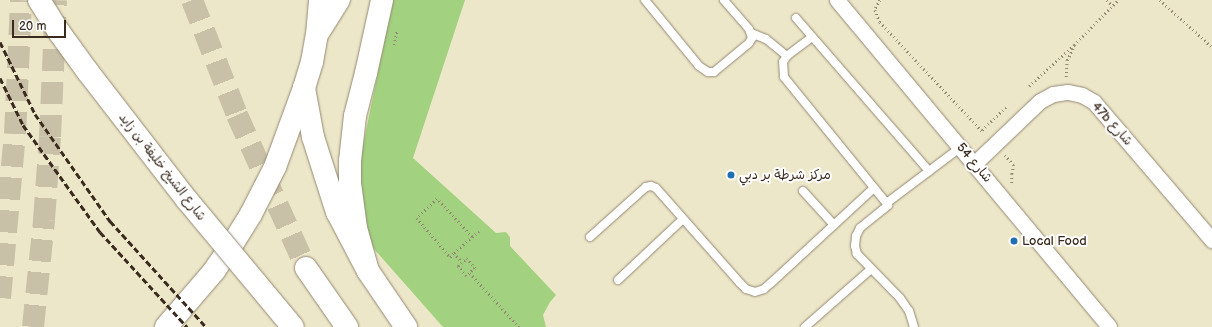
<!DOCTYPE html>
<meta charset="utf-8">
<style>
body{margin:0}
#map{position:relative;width:1212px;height:327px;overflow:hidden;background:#ede7c9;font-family:"Balsamiq Sans","Playpen Sans Arabic",sans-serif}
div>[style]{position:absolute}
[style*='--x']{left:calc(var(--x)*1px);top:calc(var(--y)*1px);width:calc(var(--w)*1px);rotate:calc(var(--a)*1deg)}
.green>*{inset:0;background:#a2d17f}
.motorway-tunnel>*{height:22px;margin-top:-11px;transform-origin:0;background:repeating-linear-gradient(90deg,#c9c1a7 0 22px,transparent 0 33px)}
.path>*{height:2.5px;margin-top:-1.25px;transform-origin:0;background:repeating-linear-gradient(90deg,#948874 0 1px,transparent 0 4px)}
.roads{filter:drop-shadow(0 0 1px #948874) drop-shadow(0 0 1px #948874)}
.service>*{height:8px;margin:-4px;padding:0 4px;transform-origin:4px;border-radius:4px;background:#fff}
.minor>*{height:15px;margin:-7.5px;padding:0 7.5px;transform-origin:7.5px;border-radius:7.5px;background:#fff}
.secondary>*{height:22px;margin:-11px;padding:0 11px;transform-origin:11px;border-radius:11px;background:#fff}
.primary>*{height:22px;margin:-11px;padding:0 11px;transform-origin:11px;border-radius:11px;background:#fff}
.motorway>*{height:22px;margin:-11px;padding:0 11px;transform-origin:11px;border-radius:11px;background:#fff}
.rail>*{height:3px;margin-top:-1.5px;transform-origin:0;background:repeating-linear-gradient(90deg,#3b2a1e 0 6px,transparent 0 9px)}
.bridges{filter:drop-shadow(0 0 1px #948874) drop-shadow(0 0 1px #948874)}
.secondary-bridge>*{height:22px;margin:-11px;padding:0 11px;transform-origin:11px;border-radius:11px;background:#fff}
.dots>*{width:11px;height:11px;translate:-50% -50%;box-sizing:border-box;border:2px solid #fff;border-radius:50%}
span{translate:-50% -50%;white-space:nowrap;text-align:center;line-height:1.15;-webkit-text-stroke:4px #fff;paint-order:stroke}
.street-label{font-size:13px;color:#3b2a1e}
.poi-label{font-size:13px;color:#3b2a1e}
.left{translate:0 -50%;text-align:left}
.scale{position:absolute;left:12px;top:20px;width:54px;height:18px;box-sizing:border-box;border:2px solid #3b2a1e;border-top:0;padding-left:5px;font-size:12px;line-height:14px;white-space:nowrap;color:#3b2a1e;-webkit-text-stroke:3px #fff;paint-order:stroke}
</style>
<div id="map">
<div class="green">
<i style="clip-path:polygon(393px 0,465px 0,413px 158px,496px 233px,506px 232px,510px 237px,510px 246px,556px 295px,550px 302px,543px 315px,546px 327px,443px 327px,367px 241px,358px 205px,362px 150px)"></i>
</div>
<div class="motorway-tunnel">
<i style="--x:192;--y:0;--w:123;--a:68.6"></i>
<i style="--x:237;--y:115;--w:168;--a:65.7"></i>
<i style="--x:0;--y:298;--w:165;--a:-84.8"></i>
<i style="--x:15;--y:134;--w:134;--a:-87.4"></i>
<i style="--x:33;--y:327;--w:108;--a:-84.1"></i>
<i style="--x:44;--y:220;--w:83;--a:-85.9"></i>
<i style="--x:50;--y:137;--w:137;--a:-87.5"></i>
</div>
<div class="path">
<i style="--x:880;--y:0;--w:11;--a:117"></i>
<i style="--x:875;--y:10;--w:13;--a:67"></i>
<i style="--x:880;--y:22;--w:152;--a:46.9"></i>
<i style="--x:1107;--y:0;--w:8;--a:45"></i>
<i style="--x:1160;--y:0;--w:70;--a:42.1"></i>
<i style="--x:394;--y:45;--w:15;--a:-79"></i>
<i style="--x:1066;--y:77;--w:17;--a:-87"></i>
<i style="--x:1067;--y:60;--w:13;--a:-63"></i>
<i style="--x:1029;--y:86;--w:61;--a:-42.3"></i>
<i style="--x:1074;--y:45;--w:63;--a:-45.6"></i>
<i style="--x:982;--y:130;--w:33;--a:-44"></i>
<i style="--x:1005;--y:155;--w:13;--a:48"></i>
<i style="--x:1014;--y:165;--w:9;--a:103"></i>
<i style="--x:1012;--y:174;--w:10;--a:90"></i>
<i style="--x:472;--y:237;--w:52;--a:-132.6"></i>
<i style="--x:437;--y:199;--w:28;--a:136"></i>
<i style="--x:417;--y:218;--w:51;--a:49.8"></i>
<i style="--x:450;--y:257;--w:6;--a:-45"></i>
<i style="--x:454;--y:253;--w:24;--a:-42"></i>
<i style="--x:472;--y:237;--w:9;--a:-41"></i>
<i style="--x:454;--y:253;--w:12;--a:48"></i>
<i style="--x:467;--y:258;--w:13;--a:51"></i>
<i style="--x:475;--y:268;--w:12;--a:138"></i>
<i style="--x:466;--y:276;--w:13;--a:-129"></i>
<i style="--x:458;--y:266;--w:12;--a:-42"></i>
<i style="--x:470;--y:273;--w:73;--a:47.8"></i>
</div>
<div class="roads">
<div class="service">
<i style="--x:645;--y:0;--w:85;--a:50.7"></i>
<i style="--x:699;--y:66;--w:11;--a:34"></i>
<i style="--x:708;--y:72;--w:6;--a:0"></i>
<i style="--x:714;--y:72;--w:45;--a:-39.6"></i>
<i style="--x:749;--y:43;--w:6;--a:-59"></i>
<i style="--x:752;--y:38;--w:9;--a:-108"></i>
<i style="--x:749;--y:29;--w:38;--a:-131"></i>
<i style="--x:796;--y:18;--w:203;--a:49"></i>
<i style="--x:751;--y:33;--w:16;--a:22"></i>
<i style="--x:766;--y:39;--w:27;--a:39"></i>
<i style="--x:812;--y:37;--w:31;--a:143"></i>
<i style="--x:787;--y:56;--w:7;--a:124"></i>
<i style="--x:783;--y:62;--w:15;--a:86"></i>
<i style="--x:784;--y:77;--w:165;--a:50.9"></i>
<i style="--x:803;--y:191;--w:46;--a:47.6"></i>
<i style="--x:590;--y:237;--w:75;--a:-41.8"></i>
<i style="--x:646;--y:187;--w:5;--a:-11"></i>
<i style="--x:651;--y:186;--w:5;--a:22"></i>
<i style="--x:656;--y:188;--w:127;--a:48.5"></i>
<i style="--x:740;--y:283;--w:8;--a:45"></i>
<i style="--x:746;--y:289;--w:9;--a:18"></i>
<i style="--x:755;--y:292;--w:9;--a:-18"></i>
<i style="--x:764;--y:289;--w:9;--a:-41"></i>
<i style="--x:771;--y:283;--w:140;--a:-42.7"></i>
<i style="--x:618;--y:280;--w:89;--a:-43.2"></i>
<i style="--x:805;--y:327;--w:88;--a:-41.3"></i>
<i style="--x:914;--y:327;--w:17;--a:-107"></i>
<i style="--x:909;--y:311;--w:16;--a:-125"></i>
<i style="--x:900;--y:298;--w:62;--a:-134.3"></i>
<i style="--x:857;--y:254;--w:8;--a:-104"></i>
<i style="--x:855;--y:246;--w:10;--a:-84"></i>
<i style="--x:856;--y:236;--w:9;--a:-63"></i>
<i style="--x:860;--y:228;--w:36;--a:-39"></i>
<i style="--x:888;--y:205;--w:3;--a:-90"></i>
<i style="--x:888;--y:202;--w:91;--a:-37"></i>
</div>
<div class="minor">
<i style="--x:837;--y:0;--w:425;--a:50.2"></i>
<i style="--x:974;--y:164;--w:91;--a:-43.7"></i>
<i style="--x:1040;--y:101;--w:15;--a:-28"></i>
<i style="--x:1053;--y:94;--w:15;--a:-8"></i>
<i style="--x:1068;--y:92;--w:14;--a:12"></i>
<i style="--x:1082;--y:95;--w:14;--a:30"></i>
<i style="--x:1094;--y:102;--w:182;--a:49.5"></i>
</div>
<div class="secondary">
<i style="--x:304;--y:88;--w:50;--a:79.6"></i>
<i style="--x:313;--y:137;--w:79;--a:72.3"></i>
<i style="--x:337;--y:212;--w:67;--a:62.3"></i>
<i style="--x:368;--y:271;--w:68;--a:55.8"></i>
</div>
<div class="primary">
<i style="--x:320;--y:30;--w:36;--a:-58"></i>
<i style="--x:368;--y:271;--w:45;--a:-105.6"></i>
<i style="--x:356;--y:228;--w:45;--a:-97.6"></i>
<i style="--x:350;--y:183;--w:22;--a:-90"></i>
<i style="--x:350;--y:161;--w:45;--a:-83.7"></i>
<i style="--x:355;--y:116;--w:44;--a:-75.7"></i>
<i style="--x:366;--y:73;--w:75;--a:-77.6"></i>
<i style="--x:166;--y:327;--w:74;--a:-49.4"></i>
<i style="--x:214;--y:271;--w:34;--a:-56"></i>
<i style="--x:233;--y:243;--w:34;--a:-58"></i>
<i style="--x:251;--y:214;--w:53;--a:-62.9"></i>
<i style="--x:275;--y:167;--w:84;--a:-69.8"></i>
<i style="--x:304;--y:88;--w:27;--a:-73"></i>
<i style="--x:312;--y:62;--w:27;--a:-80"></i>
<i style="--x:317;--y:35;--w:35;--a:-85"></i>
</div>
<div class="motorway">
<i style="--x:306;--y:268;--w:72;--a:55.2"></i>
<i style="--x:168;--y:327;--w:3;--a:-72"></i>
</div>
</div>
<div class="rail">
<i style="--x:0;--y:42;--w:80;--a:64.1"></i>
<i style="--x:35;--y:114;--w:131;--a:55"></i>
<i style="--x:110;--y:221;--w:143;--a:47.8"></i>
<i style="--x:0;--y:78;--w:52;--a:63.9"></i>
<i style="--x:23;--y:125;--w:132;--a:54.3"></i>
<i style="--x:100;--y:232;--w:129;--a:47.5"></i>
</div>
<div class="bridges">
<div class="secondary-bridge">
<i style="--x:39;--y:0;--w:38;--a:58"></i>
<i style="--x:59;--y:32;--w:49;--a:54.1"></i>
<i style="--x:88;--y:72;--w:162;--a:52.3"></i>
<i style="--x:187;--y:200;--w:165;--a:50.2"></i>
</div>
</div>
<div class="dots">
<i style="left:731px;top:175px;background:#1f6fb2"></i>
<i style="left:1014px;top:241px;background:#1f6fb2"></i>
</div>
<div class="street-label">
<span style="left:1112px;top:124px;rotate:48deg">47b شارع</span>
<span style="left:974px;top:163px;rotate:50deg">شارع 54</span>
<span style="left:162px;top:167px;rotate:52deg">شارع الشيخ خليفة بن زايد</span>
</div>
<div class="poi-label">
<span class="left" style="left:739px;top:175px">مركز شرطة بر دبي</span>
<span class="left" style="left:1022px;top:241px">Local Food</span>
</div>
<div class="scale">20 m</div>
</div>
